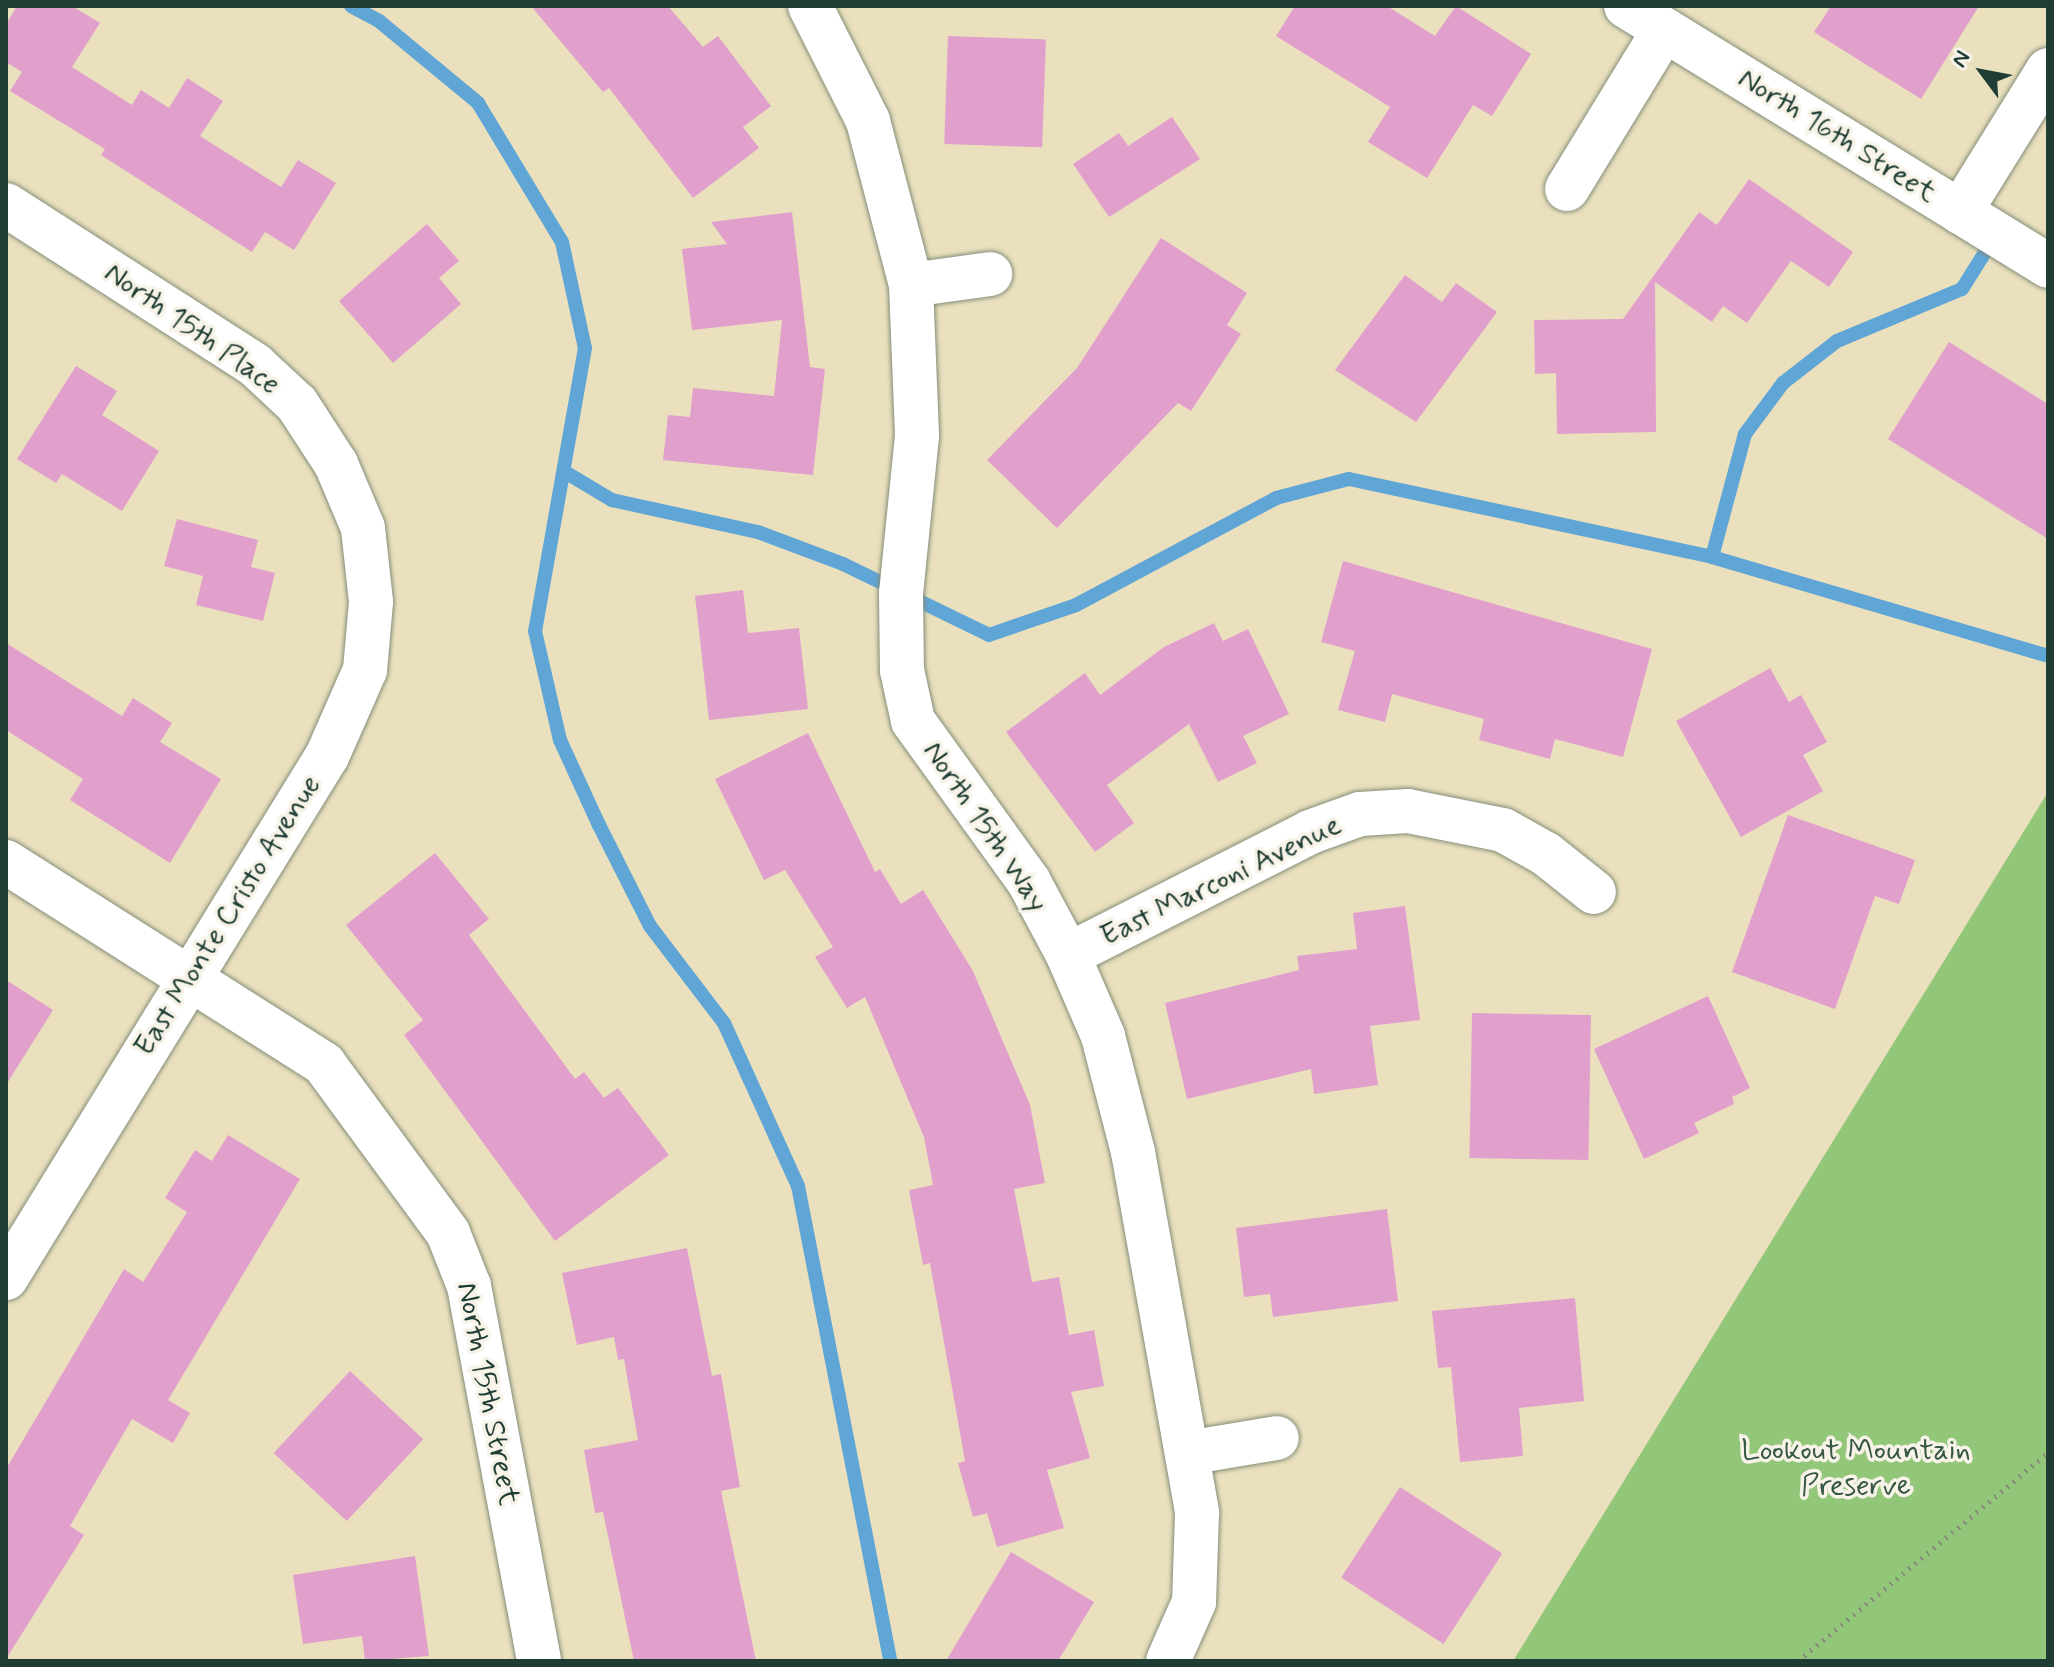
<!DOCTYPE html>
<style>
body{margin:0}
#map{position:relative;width:2054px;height:1667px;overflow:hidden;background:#eae0be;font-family:Mynerve,sans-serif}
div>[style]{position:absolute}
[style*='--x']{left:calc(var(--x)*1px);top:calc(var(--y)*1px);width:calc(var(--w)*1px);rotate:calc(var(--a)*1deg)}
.green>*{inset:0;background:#92c678}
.stream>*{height:14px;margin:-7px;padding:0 7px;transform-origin:7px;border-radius:7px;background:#5fa5d5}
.building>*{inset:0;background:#e1a0cb;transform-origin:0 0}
.path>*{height:5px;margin-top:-2.5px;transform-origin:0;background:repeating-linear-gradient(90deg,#848e79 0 2px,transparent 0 8px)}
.roads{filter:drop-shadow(0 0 2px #848e79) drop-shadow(0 0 2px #848e79)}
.minor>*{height:44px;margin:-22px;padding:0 22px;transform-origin:22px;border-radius:22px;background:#fff}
.tertiary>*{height:44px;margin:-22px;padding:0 22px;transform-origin:22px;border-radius:22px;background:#fff}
span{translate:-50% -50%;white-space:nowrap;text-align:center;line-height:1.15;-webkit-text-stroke:7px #f7f3e8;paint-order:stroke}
.street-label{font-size:30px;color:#1f3d34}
.park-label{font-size:30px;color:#365842}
.frame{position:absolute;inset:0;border:8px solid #1f3d34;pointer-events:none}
.north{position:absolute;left:1942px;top:32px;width:80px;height:80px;-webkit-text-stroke:6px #f7f3e8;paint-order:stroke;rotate:302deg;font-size:22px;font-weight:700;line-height:32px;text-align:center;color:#1f3d34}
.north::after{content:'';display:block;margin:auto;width:28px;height:36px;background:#1f3d34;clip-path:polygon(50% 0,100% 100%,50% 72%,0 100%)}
</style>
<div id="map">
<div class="green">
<i style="clip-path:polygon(2048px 792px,2048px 1661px,1513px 1661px)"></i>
</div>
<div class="stream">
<i style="--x:351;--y:6;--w:32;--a:28"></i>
<i style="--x:379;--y:21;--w:129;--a:39.6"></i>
<i style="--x:478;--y:103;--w:162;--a:58.9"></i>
<i style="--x:562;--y:242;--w:108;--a:77.8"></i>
<i style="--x:585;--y:348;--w:287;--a:100"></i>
<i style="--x:535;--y:631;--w:112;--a:77.1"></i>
<i style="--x:560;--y:740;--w:94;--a:65.4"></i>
<i style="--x:599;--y:825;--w:113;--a:63.2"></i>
<i style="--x:650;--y:926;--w:122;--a:52.7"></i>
<i style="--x:724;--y:1023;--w:179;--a:65.6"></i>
<i style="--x:798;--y:1186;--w:484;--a:79"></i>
<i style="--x:565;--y:472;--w:55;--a:30.8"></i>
<i style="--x:612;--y:500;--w:149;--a:12.4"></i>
<i style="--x:758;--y:532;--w:91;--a:20.6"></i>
<i style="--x:843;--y:564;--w:162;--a:25.9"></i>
<i style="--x:989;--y:635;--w:92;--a:-19"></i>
<i style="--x:1076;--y:605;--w:227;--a:-28.1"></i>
<i style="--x:1276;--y:498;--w:75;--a:-14.6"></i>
<i style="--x:1349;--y:479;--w:371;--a:12.1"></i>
<i style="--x:1712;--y:557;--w:350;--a:16.4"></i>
<i style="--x:1712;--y:557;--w:127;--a:-75"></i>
<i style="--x:1745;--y:434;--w:64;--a:-53.3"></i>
<i style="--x:1783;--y:383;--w:68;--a:-37.9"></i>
<i style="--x:1837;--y:341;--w:135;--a:-22.6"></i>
<i style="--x:1962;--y:289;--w:60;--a:-57.9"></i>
</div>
<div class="building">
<i style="clip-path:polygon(17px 6px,72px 6px,100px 23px,72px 67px,132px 105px,141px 90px,169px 108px,187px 78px,223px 101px,200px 136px,281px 187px,298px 160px,336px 183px,294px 250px,265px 232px,252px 252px,101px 155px,105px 149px,10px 91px,22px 72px,6px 62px,6px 24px)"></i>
<i style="clip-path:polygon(531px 6px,668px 6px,703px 47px,718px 36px,771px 106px,743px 127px,759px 148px,693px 198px,609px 88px,603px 92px)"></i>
<i style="clip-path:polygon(1295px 6px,1387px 6px,1435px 36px,1456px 6px,1531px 54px,1492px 116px,1473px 105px,1427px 178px,1368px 142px,1390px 107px,1276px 36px)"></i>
<i style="clip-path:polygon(1831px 6px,1979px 6px,1921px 99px,1814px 32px)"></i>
<i style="left:948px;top:36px;width:98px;height:108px;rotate:2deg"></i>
<i style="clip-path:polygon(1172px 117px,1200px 159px,1109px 217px,1073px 164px,1119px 133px,1128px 146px)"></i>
<i style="clip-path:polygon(1749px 179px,1853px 252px,1829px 287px,1791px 261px,1747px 323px,1723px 306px,1712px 322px,1655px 282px,1656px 432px,1557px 434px,1556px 373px,1535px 374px,1534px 320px,1623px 319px,1699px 212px,1717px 225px)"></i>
<i style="clip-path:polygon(792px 212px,810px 367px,825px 369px,813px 475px,663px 460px,668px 415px,690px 417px,693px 388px,774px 396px,782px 320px,692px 330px,682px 249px,727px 244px,711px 222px)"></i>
<i style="clip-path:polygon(427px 224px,459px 261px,439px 278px,461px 304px,393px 363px,339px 301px)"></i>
<i style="clip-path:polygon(1161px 238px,1247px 293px,1227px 325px,1241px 334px,1191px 411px,1178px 403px,1057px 528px,987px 460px,1077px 368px)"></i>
<i style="clip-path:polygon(1405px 275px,1442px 302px,1456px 283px,1497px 312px,1416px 422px,1335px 370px)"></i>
<i style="clip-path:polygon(1949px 342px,2048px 404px,2048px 539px,1888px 439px)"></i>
<i style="clip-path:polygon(76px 366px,117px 391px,102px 415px,159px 451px,122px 511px,62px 474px,56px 483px,17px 459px)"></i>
<i style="clip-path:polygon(177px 519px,258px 540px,251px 567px,275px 573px,263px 621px,196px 605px,203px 576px,164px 566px)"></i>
<i style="clip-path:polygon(1343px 561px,1652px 649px,1623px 757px,1555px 739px,1550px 759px,1479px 740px,1484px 719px,1392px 694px,1385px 722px,1338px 710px,1355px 651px,1321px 642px)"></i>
<i style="clip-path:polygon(743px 590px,748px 633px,799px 628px,808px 709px,709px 720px,695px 596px)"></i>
<i style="clip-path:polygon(1214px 623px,1223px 641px,1248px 629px,1289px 714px,1243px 736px,1257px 763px,1218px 782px,1189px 724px,1107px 785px,1134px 823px,1095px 852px,1006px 732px,1085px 673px,1100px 695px,1164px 647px)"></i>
<i style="clip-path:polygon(6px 643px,122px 716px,133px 698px,172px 723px,160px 742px,221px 779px,170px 863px,70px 800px,83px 779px,6px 730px)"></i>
<i style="clip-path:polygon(1770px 668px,1789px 702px,1801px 695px,1827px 742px,1803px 755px,1823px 791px,1741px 837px,1676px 721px)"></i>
<i style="clip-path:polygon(808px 733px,875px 872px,880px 869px,901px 904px,923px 890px,973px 971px,1030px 1105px,1045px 1183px,1014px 1189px,1032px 1282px,1059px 1277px,1069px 1335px,1094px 1330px,1104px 1386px,1071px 1392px,1090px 1458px,1047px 1470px,1064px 1528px,997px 1547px,987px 1513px,973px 1517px,958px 1463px,965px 1461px,930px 1263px,923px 1265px,909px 1190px,933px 1185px,924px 1137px,865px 997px,847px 1008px,815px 957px,833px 947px,785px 870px,764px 880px,715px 779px)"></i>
<i style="clip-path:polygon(1788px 815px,1915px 860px,1899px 904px,1875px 896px,1835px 1009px,1732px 972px)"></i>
<i style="clip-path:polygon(435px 853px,489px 919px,469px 935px,575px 1079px,584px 1072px,604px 1098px,618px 1088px,669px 1155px,555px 1241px,404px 1035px,423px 1020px,346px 925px)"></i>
<i style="clip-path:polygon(1405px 906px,1420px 1020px,1370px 1026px,1378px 1085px,1314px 1094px,1311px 1069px,1187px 1099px,1165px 1003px,1299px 970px,1297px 956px,1357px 949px,1353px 913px)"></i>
<i style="clip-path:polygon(6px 980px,53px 1010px,6px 1085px)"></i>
<i style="clip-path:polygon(1708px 996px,1750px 1088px,1732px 1097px,1734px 1104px,1694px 1123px,1699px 1133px,1644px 1159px,1594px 1049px)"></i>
<i style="left:1472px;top:1013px;width:119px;height:145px;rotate:1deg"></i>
<i style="clip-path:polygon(228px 1135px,300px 1179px,168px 1400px,190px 1413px,173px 1443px,132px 1419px,70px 1526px,84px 1535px,6px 1659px,6px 1469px,124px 1269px,143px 1282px,187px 1212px,165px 1198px,195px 1150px,212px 1161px)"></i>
<i style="clip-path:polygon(1387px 1209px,1398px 1301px,1273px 1317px,1270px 1294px,1244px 1297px,1236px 1228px)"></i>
<i style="clip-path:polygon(687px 1248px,712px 1376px,721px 1374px,740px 1487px,721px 1491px,756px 1661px,634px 1661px,603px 1512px,595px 1513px,584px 1450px,638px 1440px,624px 1359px,618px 1360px,614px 1337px,577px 1345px,562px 1273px)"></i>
<i style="clip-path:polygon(1575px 1298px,1584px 1401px,1519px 1408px,1523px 1456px,1460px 1462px,1451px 1367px,1438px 1368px,1432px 1311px)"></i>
<i style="left:350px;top:1371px;width:100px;height:112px;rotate:43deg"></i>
<i style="left:1400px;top:1487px;width:122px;height:108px;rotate:33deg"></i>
<i style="clip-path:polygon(1011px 1552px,1094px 1602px,1058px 1661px,946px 1661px)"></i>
<i style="clip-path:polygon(415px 1556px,429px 1656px,365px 1661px,362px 1636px,303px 1644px,293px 1575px)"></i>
</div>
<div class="path">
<i style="--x:1798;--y:1661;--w:325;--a:-39.8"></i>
</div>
<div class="roads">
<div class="minor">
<i style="--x:810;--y:6;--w:129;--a:63.2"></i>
<i style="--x:868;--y:121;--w:170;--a:75.3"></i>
<i style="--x:911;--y:285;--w:151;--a:87.7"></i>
<i style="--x:917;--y:436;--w:158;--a:95.8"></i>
<i style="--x:901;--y:593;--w:77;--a:89.3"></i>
<i style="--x:902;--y:670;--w:52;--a:77.8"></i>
<i style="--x:913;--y:721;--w:198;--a:54.2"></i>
<i style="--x:1029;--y:882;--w:83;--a:61.9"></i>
<i style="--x:1068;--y:955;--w:88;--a:66.6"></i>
<i style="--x:1103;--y:1036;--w:120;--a:75.5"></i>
<i style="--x:1133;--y:1152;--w:367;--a:79.9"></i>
<i style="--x:1197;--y:1513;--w:89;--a:91.9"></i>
<i style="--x:1194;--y:1602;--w:64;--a:113.8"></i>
<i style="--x:1567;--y:189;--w:186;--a:-58.6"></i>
<i style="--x:6;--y:205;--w:296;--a:32.7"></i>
<i style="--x:255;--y:365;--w:57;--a:42.9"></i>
<i style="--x:297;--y:404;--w:72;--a:57"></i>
<i style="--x:336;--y:464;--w:69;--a:67.1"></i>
<i style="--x:363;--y:528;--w:74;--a:83.8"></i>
<i style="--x:371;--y:602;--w:68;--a:95"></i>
<i style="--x:365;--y:670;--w:94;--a:113.8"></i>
<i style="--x:327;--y:756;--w:613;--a:121.59"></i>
<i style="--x:1960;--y:212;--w:167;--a:-58.2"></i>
<i style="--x:911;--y:285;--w:80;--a:-7.9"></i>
<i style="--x:6;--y:862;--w:377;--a:32.4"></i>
<i style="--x:324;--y:1064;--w:210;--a:53.7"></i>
<i style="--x:448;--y:1233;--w:57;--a:68.4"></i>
<i style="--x:469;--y:1286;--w:381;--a:79.4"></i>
<i style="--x:1068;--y:955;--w:271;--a:-26.9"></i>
<i style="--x:1310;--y:832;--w:53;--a:-19.8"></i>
<i style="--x:1360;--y:814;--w:48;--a:-3.6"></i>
<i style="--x:1408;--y:811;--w:97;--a:11.3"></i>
<i style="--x:1503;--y:830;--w:49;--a:29.2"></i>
<i style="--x:1546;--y:854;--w:61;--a:38.4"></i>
<i style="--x:1187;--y:1453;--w:91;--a:-9.5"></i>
</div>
<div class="tertiary">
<i style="--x:1626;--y:6;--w:496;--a:31.6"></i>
</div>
</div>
<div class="street-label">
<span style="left:1837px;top:136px;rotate:32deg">North 16th Street</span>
<span style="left:192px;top:329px;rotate:35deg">North 15th Place</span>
<span style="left:985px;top:827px;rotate:56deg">North 15th Way</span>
<span style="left:1221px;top:881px;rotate:-26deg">East Marconi Avenue</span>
<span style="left:228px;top:916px;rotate:-58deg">East Monte Cristo Avenue</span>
<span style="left:487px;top:1394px;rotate:79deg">North 15th Street</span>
</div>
<div class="park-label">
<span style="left:1856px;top:1468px">Lookout Mountain<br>Preserve</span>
</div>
<div class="frame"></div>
<div class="north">N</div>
</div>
